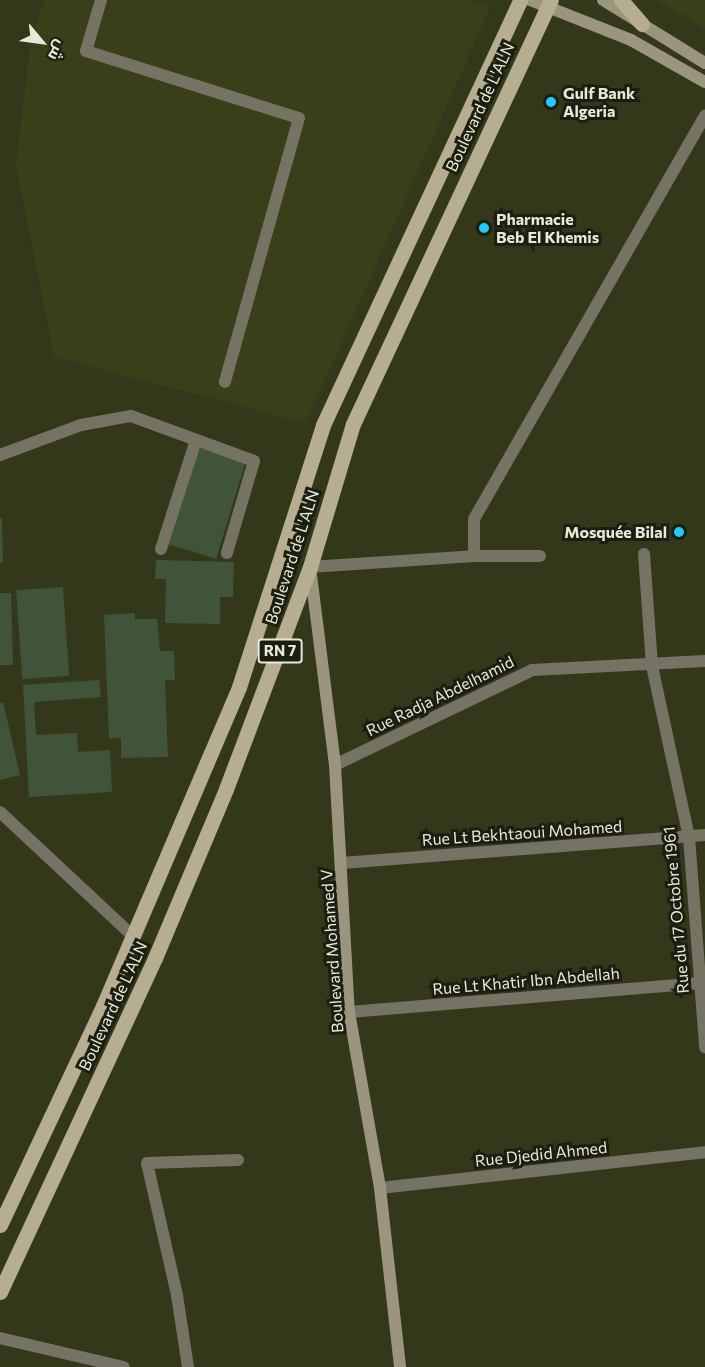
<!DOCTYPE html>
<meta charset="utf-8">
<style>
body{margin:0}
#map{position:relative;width:705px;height:1367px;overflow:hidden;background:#34381a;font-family:Commissioner,Cairo,sans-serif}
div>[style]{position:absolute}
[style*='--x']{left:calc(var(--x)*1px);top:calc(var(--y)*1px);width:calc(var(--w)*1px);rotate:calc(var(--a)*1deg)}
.built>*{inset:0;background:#393f18}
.building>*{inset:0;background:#40543a;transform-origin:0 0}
.service>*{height:12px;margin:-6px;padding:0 6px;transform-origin:6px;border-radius:6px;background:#767264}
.minor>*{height:12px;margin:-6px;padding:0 6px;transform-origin:6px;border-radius:6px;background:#767264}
.secondary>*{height:12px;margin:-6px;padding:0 6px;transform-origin:6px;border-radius:6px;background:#9b947e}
.primary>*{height:15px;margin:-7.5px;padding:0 7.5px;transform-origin:7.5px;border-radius:7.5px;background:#b7ae91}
.dots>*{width:16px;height:16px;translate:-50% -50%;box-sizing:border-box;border:3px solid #1c1e11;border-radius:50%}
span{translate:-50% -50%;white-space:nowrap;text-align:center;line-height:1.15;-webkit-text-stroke:6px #1c1e11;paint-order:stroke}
.shield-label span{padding:2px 4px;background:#1c1e11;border:2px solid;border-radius:4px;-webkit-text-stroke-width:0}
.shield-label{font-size:15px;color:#e6ead8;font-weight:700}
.poi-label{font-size:16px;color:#e6ead8;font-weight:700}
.left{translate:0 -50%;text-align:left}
.right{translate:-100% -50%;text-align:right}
.street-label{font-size:16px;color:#e6ead8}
.north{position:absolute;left:12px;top:12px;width:60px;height:60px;-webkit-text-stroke:4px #1c1e11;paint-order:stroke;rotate:119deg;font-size:16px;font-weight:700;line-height:24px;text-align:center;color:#e6ead8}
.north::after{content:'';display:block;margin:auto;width:21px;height:27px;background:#e6ead8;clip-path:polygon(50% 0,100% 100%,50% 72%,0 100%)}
</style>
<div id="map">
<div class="built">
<i style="clip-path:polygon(44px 0,471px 0,491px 6px,306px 423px,54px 357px,16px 167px,30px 46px)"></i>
<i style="clip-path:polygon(657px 0,705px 0,705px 29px)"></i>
</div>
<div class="building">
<i style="left:199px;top:447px;width:49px;height:102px;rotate:17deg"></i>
<i style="clip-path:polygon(0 518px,2px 518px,3px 562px,0 562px)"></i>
<i style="clip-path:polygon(156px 560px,234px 562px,233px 597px,220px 597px,220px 624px,165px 623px,166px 579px,155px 579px)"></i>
<i style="left:63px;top:587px;width:89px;height:47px;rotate:86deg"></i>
<i style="clip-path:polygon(0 593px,11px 593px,13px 665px,0 665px)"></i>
<i style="clip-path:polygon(135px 613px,135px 619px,157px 619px,160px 651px,174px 651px,175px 680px,165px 680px,168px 757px,121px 758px,121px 738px,109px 738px,104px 615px)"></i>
<i style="clip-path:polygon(99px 680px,101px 697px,34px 702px,36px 735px,77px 733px,78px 752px,110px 750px,112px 792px,29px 797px,23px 685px)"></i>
<i style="clip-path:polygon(3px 702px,20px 775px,0 780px,0 703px)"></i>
</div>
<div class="service">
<i style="--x:101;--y:0;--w:53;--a:106.4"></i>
<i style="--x:86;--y:51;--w:223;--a:17.5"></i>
<i style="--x:299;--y:118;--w:274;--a:105.7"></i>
<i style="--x:0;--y:455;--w:86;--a:-20.3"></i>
<i style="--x:81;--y:425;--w:51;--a:-10.2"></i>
<i style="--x:131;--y:416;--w:131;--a:20.1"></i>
<i style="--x:254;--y:461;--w:96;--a:106.4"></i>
<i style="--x:161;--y:549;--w:114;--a:-72.2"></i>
</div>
<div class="minor">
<i style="--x:644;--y:554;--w:112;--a:85.9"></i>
<i style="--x:652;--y:666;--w:175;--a:77.8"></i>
<i style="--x:689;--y:837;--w:211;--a:85.6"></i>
<i style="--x:540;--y:556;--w:66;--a:180"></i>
<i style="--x:474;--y:556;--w:37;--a:-90"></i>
<i style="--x:474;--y:519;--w:465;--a:-60.2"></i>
<i style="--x:310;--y:567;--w:164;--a:-3.8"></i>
<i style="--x:335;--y:765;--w:219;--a:-25.7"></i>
<i style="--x:532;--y:670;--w:173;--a:-3"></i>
<i style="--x:0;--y:812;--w:183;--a:43"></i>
<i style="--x:342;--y:863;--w:364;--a:-4.4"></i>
<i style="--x:349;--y:1012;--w:356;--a:-4.7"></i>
<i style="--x:380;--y:1188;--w:327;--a:-6.3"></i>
<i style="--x:0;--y:1338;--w:127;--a:13.2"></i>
<i style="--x:188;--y:1367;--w:73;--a:-98.7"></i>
<i style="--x:177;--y:1295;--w:135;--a:-102.8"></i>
<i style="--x:147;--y:1163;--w:91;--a:-1.9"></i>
</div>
<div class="secondary">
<i style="--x:530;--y:0;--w:109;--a:21.6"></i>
<i style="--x:631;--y:40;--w:85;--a:29.6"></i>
<i style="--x:603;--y:0;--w:120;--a:31.7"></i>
<i style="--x:310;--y:567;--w:200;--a:82.8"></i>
<i style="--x:335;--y:765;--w:247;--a:86.8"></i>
<i style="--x:349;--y:1012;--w:179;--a:80"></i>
<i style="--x:380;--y:1188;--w:180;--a:83.6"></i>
</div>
<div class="primary">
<i style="--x:621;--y:0;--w:32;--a:49"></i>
<i style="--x:0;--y:1225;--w:242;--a:-64.8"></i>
<i style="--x:103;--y:1006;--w:347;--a:-66.9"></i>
<i style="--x:239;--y:687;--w:275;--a:-72.2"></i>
<i style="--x:323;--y:425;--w:468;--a:-65.1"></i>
<i style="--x:0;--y:1292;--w:368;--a:-65.1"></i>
<i style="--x:155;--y:958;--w:183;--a:-67.2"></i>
<i style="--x:226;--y:789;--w:237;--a:-69.3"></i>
<i style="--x:310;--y:567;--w:149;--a:-73.3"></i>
<i style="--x:353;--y:424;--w:468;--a:-65"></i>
</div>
<div class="dots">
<i style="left:551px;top:102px;background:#23c9fe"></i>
<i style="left:484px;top:228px;background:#23c9fe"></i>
<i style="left:679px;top:532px;background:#23c9fe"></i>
</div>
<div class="shield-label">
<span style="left:280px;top:651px">RN 7</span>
</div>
<div class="poi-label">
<span class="left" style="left:563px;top:102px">Gulf Bank<br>Algeria</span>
<span class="left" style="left:496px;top:228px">Pharmacie<br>Beb El Khemis</span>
<span class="right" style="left:667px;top:532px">Mosquée Bilal</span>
</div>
<div class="street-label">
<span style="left:480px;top:107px;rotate:-65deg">Boulevard de L'ALN</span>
<span style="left:292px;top:557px;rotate:-72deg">Boulevard de L'ALN</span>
<span style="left:440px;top:696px;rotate:-26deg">Rue Radja Abdelhamid</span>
<span style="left:522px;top:833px;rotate:-4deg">Rue Lt Bekhtaoui Mohamed</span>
<span style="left:676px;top:910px;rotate:-95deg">Rue du 17 Octobre 1961</span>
<span style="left:332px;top:951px;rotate:-94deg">Boulevard Mohamed V</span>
<span style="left:526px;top:981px;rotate:-5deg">Rue Lt Khatir Ibn Abdellah</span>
<span style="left:113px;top:1006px;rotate:-65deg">Boulevard de L'ALN</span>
<span style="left:541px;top:1154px;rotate:-6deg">Rue Djedid Ahmed</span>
</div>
<div class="north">ش</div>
</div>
